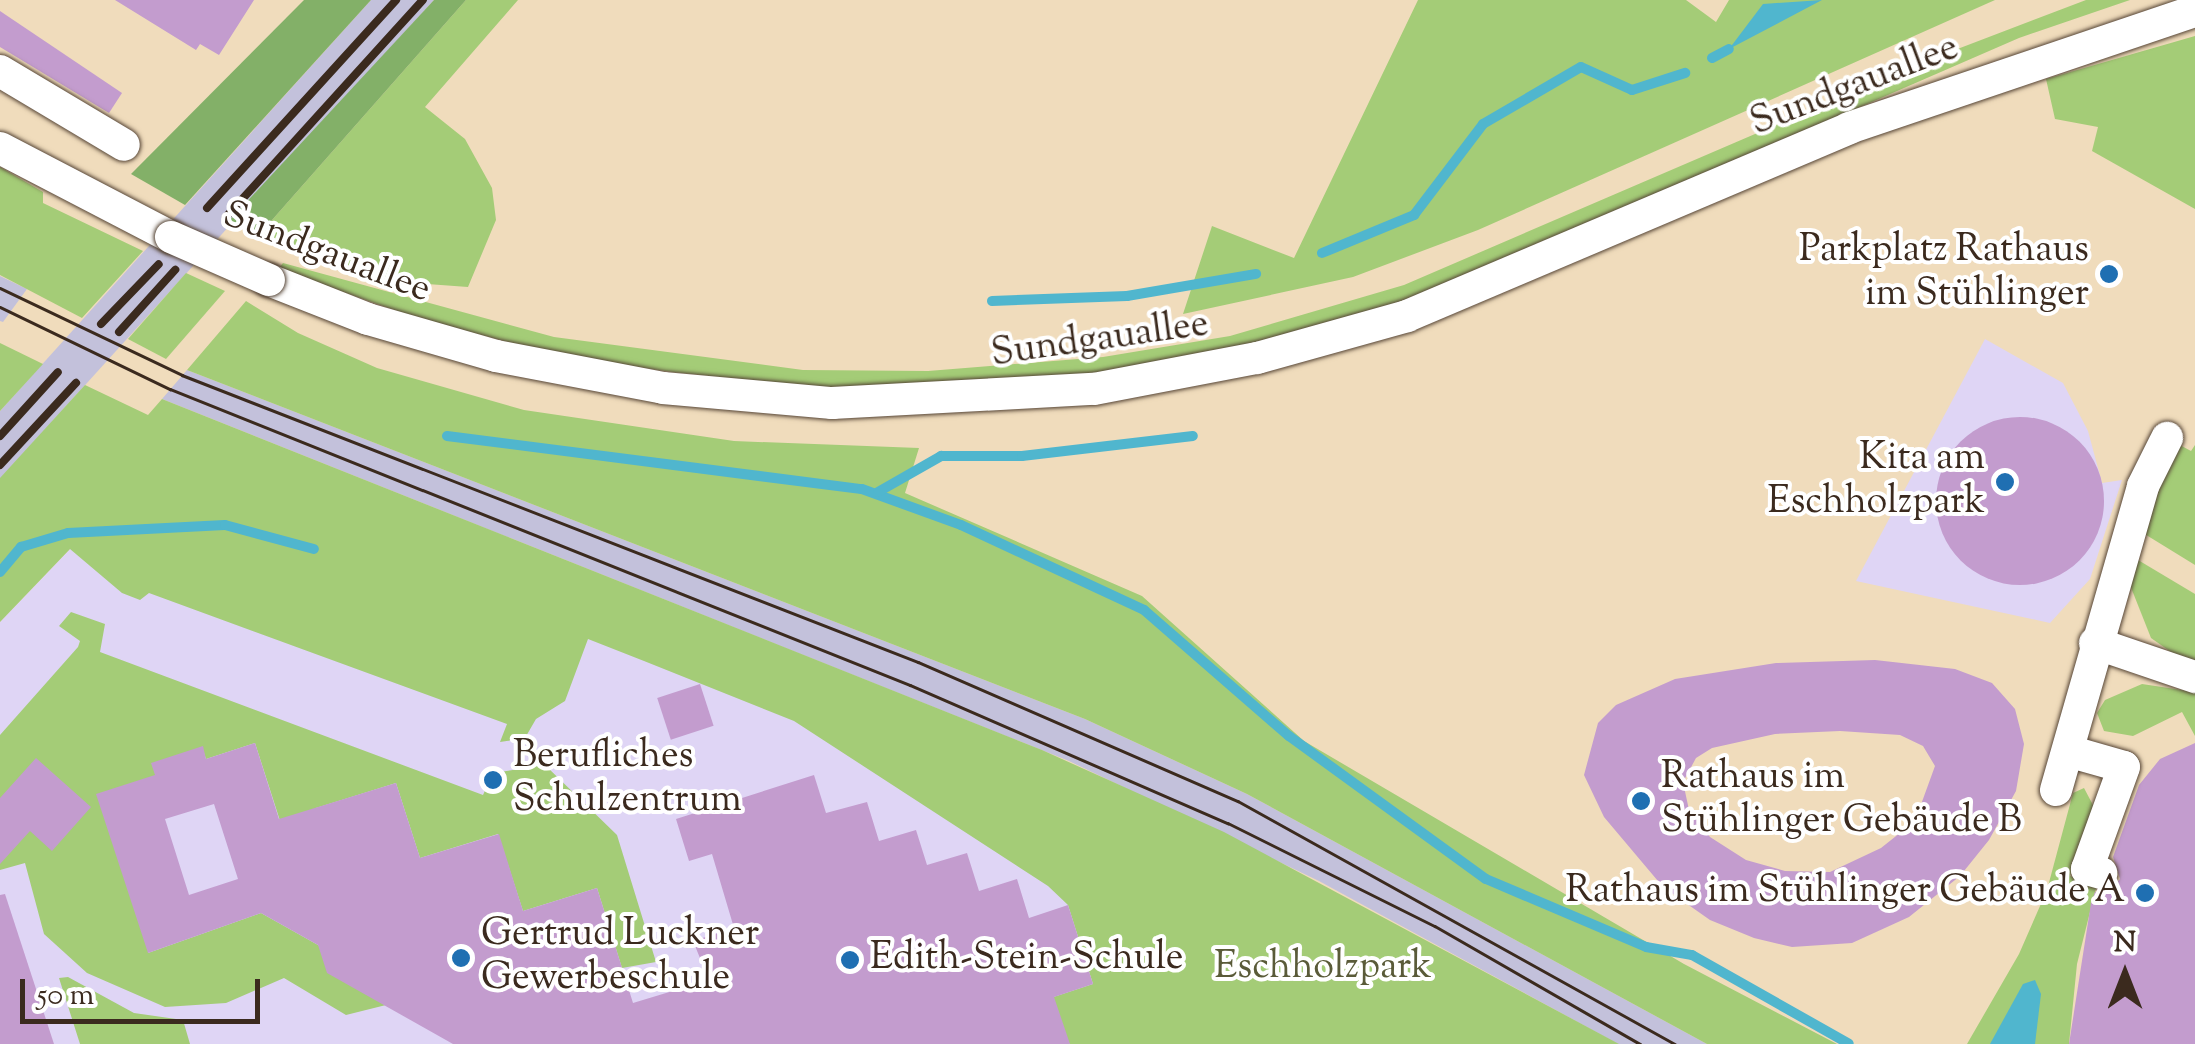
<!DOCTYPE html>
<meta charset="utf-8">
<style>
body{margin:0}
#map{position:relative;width:2195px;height:1044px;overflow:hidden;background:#f0dcbc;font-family:"Sorts Mill Goudy",serif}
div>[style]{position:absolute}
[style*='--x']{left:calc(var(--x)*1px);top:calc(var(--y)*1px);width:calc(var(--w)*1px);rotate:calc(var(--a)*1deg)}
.built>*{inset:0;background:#dfd5f5}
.industrial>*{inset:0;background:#c3c1db}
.green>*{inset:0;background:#a4cc77}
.forest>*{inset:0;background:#83b068}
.water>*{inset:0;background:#50b6ce}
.stream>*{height:10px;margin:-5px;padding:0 5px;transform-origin:5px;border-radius:5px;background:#50b6ce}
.building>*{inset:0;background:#c39cce;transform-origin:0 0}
.round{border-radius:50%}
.roads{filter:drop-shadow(0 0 2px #564536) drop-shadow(0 0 2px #564536)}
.minor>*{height:32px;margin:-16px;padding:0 16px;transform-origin:16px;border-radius:16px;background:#fff}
.tram>*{height:2.5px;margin:-1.25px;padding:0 1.25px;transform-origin:1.25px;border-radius:1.25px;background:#3b2a1e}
.rail>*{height:8px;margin:-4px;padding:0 4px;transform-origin:4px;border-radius:4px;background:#3b2a1e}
.bridges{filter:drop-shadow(0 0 2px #564536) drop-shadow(0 0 2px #564536)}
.minor-bridge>*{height:32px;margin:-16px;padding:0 16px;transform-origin:16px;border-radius:16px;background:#fff}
.dots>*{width:28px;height:28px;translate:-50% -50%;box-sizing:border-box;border:5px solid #fff;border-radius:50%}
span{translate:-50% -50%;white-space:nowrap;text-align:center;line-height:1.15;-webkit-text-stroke:8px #fff;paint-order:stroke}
.street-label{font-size:38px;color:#3b2a1e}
.poi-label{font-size:38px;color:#3b2a1e}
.right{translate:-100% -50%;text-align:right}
.left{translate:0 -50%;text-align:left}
.park-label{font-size:38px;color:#5a5b39}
.north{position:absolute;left:2075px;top:924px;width:100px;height:100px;-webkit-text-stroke:8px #fff;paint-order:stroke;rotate:0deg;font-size:28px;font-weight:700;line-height:40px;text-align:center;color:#3b2a1e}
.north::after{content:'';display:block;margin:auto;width:35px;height:45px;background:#3b2a1e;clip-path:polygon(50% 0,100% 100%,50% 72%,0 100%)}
.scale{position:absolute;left:20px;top:979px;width:240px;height:45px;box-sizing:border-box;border:5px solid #3b2a1e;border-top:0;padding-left:12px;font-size:30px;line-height:35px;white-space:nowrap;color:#3b2a1e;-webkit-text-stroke:8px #fff;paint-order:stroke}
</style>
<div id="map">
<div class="built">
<i style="clip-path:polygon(1985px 339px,2063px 383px,2088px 431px,2102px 483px,2122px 480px,2090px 579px,2050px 623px,1856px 581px)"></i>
<i style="clip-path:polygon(236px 484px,1206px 869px,1260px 1044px,0 1044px,0 622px,70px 549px)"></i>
</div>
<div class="industrial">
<i style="clip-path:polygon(371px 0,434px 0,0 479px,0 411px)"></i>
<i style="clip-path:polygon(0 276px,27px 289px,3px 322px,0 321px)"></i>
<i style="clip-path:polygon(187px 370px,1085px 719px,1247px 794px,1707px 1044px,1618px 1044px,1319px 881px,1069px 761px,162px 399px)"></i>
</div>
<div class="green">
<i style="clip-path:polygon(466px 0,518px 0,425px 107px,465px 139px,492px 188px,496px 220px,468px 287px,400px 282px,258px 236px)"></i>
<i style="clip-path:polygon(1418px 0,1686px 0,1716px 22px,1729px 0,1995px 0,1478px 230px,1353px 277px,1183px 314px,1212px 226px,1294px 258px)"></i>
<i style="clip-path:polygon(2086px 0,2130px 0,2019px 38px,1439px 290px,1319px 329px,1123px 372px,821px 388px,673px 372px,565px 357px,420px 319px,278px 269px,283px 263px,554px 337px,803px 370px,928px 371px,1103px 357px,1230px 336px,1404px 285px,1913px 66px)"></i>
<i style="clip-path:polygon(2195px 36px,2195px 209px,2092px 151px,2098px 127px,2055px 119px,2046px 79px)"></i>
<i style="clip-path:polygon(0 167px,43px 192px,43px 203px,143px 251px,82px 318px,0 275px)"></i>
<i style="clip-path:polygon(186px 273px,225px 291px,166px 359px,128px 339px)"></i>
<i style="clip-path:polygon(246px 301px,298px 333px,377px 368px,524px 410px,734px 441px,919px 448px,905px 493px,1142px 596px,1304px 741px,1684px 964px,1837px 1044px,1707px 1044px,1247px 794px,1085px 719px,187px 370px)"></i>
<i style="clip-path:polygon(0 343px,43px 364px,0 411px)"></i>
<i style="clip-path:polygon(85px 385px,148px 415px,162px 399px,1042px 750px,1224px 832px,1619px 1044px,1070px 1044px,1017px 1009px,1093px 984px,1068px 905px,1048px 886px,794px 721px,644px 661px,588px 639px,565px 701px,536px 719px,525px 738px,500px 742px,507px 724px,149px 593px,140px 600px,122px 593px,70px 549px,0 622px,0 478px)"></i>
<i style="clip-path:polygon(2176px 443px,2191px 451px,2195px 445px,2195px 565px,2143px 533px)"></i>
<i style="clip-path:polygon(2133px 557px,2195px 594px,2195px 669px,2151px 638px,2130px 585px)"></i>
<i style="clip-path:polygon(71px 612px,105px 624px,100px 652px,483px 795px,493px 773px,545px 765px,617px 835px,656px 962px,622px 968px,597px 888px,523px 911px,498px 834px,420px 858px,396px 783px,316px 808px,291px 855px,255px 743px,206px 759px,202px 747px,155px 775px,148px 953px,261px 913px,318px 945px,386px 1005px,346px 1015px,284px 978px,226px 1003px,165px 1007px,87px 973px,44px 934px,25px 863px,0 870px,0 735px,78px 647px,80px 641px,59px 626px)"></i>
<i style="clip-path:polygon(2142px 684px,2195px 692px,2195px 736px,2182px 712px,2133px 736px,2104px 731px,2097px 713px,2105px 700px)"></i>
<i style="clip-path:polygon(2084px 788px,2094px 807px,2070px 876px,2097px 884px,2077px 964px,2069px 1044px,1967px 1044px,2019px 954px,2047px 890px,2073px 793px)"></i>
<i style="clip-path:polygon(68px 977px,134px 1013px,183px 1020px,190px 1044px,80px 1044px,59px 978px)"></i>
</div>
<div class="forest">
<i style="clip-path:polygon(304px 0,371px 0,185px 205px,131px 174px)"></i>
<i style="clip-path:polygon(434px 0,466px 0,258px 236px,228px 222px)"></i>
</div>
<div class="water">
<i style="clip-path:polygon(1822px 0,1729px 49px,1763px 4px)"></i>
<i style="clip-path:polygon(2035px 980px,2041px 994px,2035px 1044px,1990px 1044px,2023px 984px)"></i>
</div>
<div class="stream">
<i style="--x:1712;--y:58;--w:19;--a:-28"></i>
<i style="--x:1322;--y:253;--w:100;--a:-22.4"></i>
<i style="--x:1414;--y:215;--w:114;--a:-52.8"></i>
<i style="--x:1483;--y:124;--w:113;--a:-30.2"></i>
<i style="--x:1581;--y:67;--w:56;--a:24.3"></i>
<i style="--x:1632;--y:90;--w:56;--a:-17.8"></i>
<i style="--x:992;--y:301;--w:135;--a:-2.1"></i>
<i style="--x:1127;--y:296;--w:131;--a:-9.7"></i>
<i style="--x:447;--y:436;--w:418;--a:7.3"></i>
<i style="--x:862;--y:489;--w:105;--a:20"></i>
<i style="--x:961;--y:525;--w:202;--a:24.9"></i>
<i style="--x:1144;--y:610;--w:192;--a:41"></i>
<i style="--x:1289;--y:736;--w:243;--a:36"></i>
<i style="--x:1486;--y:879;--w:174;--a:23"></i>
<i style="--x:1646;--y:947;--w:47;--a:9.9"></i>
<i style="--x:1692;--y:955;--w:180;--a:29.5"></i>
<i style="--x:878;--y:492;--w:73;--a:-29.7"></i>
<i style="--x:941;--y:456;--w:81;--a:0"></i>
<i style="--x:1022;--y:456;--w:172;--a:-6.7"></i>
<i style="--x:0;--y:572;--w:33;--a:-50"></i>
<i style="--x:21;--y:547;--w:49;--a:-16.6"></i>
<i style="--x:68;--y:533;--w:157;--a:-2.9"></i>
<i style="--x:225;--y:525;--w:92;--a:15.1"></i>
</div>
<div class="building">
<i style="clip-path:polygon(115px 0,254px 0,219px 55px,200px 44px,196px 50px)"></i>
<i style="clip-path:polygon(0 11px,122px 93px,109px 113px,0 47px)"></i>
<i class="round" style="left:1936px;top:417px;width:168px;height:168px"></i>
<i style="clip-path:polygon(evenodd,1875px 660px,1955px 669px,1992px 683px,2015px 709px,2024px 744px,2016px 791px,1989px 840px,1960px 876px,1909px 917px,1852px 943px,1792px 947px,1754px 938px,1710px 920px,1663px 887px,1604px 817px,1584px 775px,1598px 723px,1616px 705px,1675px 679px,1776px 663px,1875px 660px,1840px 731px,1900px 735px,1923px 746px,1935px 766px,1915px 821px,1881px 848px,1830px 872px,1785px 871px,1746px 860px,1710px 837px,1689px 810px,1683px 782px,1696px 758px,1712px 748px,1775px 734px,1840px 731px)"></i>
<i style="left:700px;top:684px;width:44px;height:45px;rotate:72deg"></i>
<i style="clip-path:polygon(evenodd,255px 743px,279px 819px,396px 783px,420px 858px,499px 834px,523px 911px,597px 888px,633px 1003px,709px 980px,693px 941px,734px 928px,712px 854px,689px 861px,676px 819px,814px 775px,826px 813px,867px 802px,879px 841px,916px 830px,927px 865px,967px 853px,979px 891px,1017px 879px,1029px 918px,1068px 905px,1093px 984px,1054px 997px,1070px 1044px,453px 1044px,327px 973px,318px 945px,261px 913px,148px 953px,96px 794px,155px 775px,151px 763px,203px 746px,206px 759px,255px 743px,214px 804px,238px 879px,189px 895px,165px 819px,214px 804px)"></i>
<i style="clip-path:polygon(2195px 743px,2195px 1044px,2069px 1044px,2091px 903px,2095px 892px,2107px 892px,2120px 879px,2113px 857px,2139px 785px,2160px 759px)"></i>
<i style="clip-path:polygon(36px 758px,91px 807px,52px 851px,30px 831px,0 864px,0 798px)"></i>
<i style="clip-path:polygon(5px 894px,54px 1044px,0 1044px,0 895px)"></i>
</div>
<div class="roads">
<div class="minor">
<i style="--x:0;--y:71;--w:144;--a:30.8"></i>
<i style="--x:0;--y:148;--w:193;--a:27.5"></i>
<i style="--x:269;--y:280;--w:106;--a:21.5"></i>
<i style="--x:368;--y:319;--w:133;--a:16.1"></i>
<i style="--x:496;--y:356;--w:170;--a:10.8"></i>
<i style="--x:663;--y:388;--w:170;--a:5.1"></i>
<i style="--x:832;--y:403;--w:262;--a:-3.1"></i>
<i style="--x:1094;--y:389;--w:166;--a:-10.8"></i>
<i style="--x:1257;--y:358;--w:156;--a:-15.6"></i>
<i style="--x:1407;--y:316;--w:480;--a:-23"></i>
<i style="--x:1849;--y:128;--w:365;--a:-18.7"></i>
<i style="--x:2095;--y:643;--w:106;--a:18.8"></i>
<i style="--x:2068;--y:751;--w:58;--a:15.9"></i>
<i style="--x:2124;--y:767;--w:109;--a:109.9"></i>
<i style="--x:2087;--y:869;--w:15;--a:16"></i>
<i style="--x:2056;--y:790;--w:316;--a:-74"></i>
<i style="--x:2143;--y:486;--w:54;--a:-63.4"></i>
</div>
</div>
<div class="tram">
<i style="--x:0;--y:288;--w:202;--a:25.5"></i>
<i style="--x:182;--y:375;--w:790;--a:21.3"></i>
<i style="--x:918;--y:662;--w:349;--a:23.5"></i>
<i style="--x:1238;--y:801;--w:500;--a:29.08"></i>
<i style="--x:0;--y:307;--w:189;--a:25.8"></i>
<i style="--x:170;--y:389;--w:797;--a:21.8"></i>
<i style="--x:910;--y:685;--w:347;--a:23.5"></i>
<i style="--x:1228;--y:823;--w:231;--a:26.5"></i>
<i style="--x:1435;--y:926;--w:237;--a:29.9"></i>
</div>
<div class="rail">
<i style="--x:207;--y:208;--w:281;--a:-47.7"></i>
<i style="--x:226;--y:217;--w:293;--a:-47.8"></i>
<i style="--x:101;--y:324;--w:83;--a:-46"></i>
<i style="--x:119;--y:332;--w:84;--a:-47.9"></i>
<i style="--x:0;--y:436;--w:86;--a:-47.8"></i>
<i style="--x:0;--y:465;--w:112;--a:-47.2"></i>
</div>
<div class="bridges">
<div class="minor-bridge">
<i style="--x:171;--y:237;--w:107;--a:23.7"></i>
</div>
</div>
<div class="dots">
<i style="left:2109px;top:274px;background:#1f6fb2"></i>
<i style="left:2005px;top:482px;background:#1f6fb2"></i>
<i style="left:493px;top:780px;background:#1f6fb2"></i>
<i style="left:1641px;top:801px;background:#1f6fb2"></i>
<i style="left:2145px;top:893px;background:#1f6fb2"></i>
<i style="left:461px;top:958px;background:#1f6fb2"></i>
<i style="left:850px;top:960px;background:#1f6fb2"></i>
</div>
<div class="street-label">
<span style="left:1855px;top:87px;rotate:-21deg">Sundgauallee</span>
<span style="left:326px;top:254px;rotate:21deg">Sundgauallee</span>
<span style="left:1100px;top:341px;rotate:-8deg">Sundgauallee</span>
</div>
<div class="poi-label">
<span class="right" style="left:2089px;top:274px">Parkplatz Rathaus<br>im Stühlinger</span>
<span class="right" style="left:1985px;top:482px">Kita am<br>Eschholzpark</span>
<span class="left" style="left:513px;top:780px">Berufliches<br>Schulzentrum</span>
<span class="left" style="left:1661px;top:801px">Rathaus im<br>Stühlinger Gebäude B</span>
<span class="right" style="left:2125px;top:893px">Rathaus im Stühlinger Gebäude A</span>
<span class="left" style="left:481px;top:958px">Gertrud Luckner<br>Gewerbeschule</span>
<span class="left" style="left:870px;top:960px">Edith-Stein-Schule</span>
</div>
<div class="park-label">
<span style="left:1323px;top:969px">Eschholzpark</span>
</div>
<div class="north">N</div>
<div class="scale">50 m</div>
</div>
